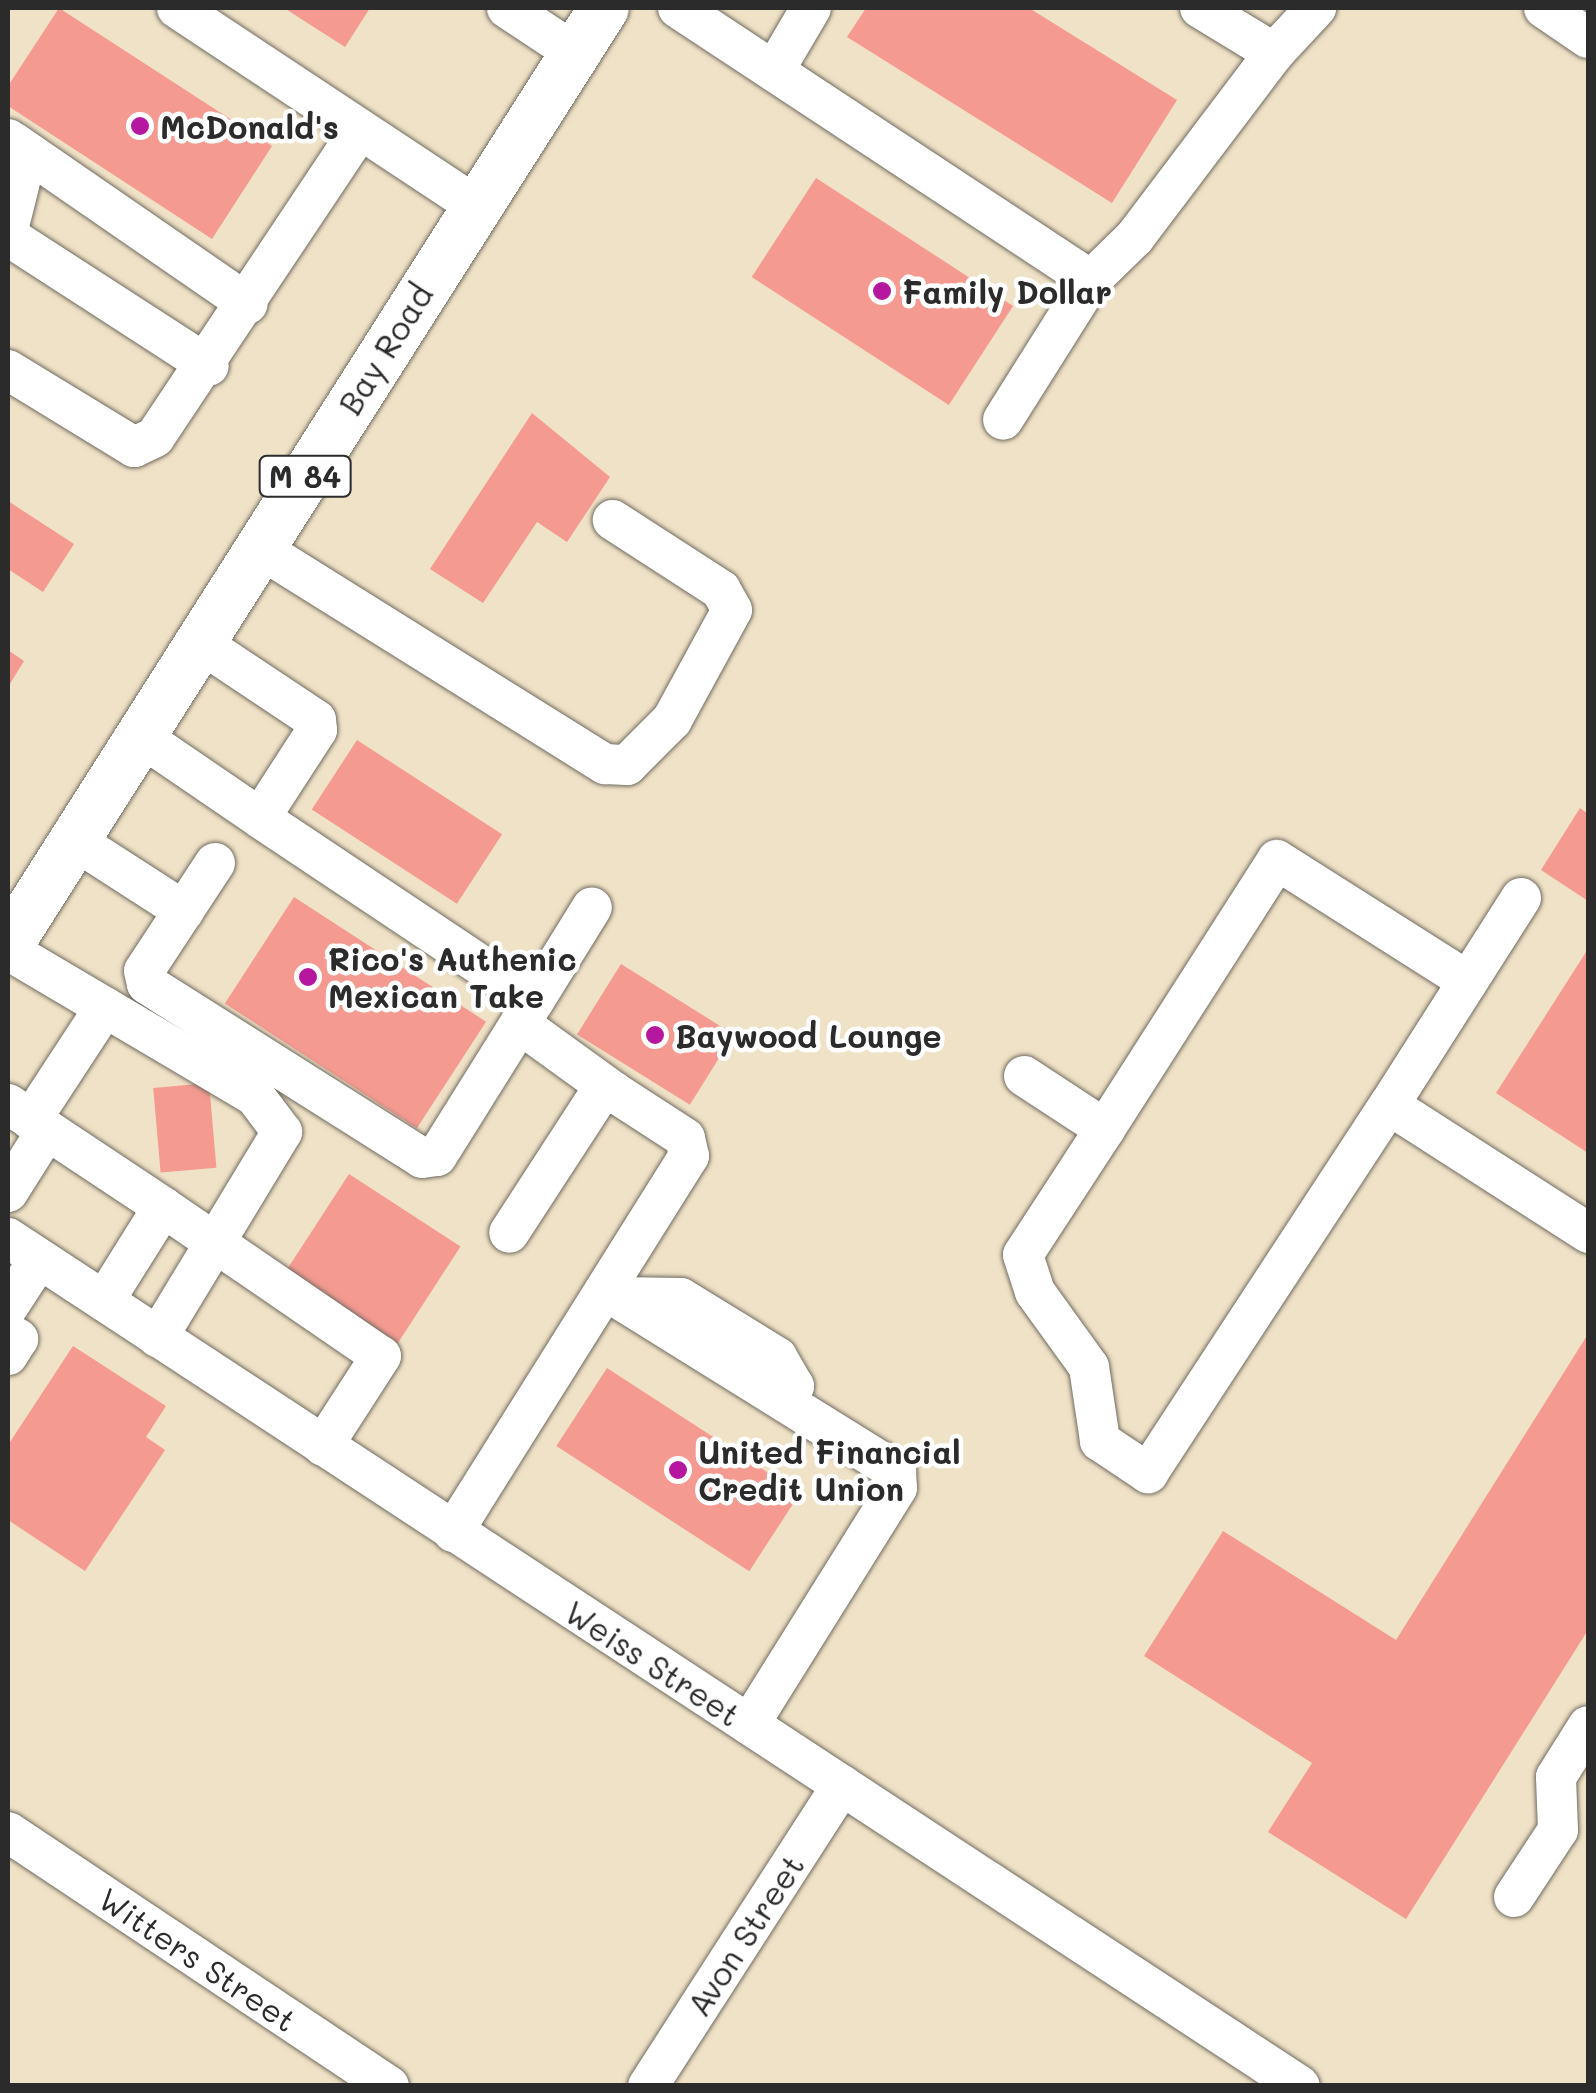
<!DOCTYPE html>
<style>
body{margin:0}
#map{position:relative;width:1596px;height:2093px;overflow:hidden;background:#f0e2c6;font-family:Mali,sans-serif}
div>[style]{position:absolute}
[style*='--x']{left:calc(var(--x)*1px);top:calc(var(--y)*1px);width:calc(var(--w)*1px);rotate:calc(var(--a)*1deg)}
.building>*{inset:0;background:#f49a91;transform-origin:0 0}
.roads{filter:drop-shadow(0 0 2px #706b61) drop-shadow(0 0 2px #706b61)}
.minor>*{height:40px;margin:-20px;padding:0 20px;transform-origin:20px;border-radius:20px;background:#fff}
.major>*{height:50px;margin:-25px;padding:0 25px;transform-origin:25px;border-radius:25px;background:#fff}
.dots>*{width:28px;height:28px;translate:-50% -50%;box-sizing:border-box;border:5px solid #fff;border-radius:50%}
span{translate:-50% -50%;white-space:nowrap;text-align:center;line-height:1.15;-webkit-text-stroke:9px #fff;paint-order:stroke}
.shield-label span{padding:2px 8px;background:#fff;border:2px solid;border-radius:8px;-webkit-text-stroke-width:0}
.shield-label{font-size:30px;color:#2b2b2b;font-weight:700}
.poi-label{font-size:32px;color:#2b2b2b;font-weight:700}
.left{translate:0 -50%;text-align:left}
.street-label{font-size:32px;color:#2b2b2b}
.frame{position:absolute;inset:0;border:10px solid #2b2b2b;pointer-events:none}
</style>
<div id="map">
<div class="building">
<i style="clip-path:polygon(59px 8px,272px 146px,212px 239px,8px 106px,8px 86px)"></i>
<i style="clip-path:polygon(284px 8px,370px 8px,345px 47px)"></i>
<i style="clip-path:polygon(866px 8px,1029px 8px,1177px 100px,1112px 203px,847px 37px)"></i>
<i style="left:816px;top:178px;width:235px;height:118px;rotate:33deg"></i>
<i style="clip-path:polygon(532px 413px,610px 477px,567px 542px,537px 522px,483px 603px,430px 569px)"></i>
<i style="clip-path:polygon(8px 501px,74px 544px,43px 592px,8px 569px)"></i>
<i style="clip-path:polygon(8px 650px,24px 661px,8px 687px)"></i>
<i style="left:357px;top:740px;width:173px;height:83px;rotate:33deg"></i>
<i style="clip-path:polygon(1580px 808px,1588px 814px,1588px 901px,1541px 870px)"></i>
<i style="left:294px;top:897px;width:229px;height:127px;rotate:33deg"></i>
<i style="clip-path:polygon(1588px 949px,1588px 1153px,1496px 1093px)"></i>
<i style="left:621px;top:964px;width:133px;height:83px;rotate:32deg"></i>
<i style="left:209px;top:1083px;width:85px;height:56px;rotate:85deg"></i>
<i style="left:349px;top:1174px;width:133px;height:118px;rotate:33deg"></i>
<i style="clip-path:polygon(1588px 1334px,1588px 1630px,1406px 1919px,1268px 1832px,1312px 1763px,1144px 1656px,1223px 1531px,1396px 1640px)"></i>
<i style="clip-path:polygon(73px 1346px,166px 1406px,146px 1437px,165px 1450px,85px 1571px,8px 1520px,8px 1445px)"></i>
<i style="left:607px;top:1368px;width:230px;height:93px;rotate:33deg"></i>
</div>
<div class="roads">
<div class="minor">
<i style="--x:177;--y:8;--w:359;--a:33.5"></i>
<i style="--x:507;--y:8;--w:82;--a:33.5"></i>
<i style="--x:678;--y:8;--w:495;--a:33.4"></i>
<i style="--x:1091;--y:280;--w:165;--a:122.2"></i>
<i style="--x:1200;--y:8;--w:87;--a:31.3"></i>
<i style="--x:1274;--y:53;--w:62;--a:-47"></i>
<i style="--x:1544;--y:8;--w:53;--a:34.3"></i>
<i style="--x:774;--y:71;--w:73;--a:-59.6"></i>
<i style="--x:8;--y:139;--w:38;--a:68"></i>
<i style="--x:22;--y:174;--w:58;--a:104"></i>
<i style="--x:13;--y:142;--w:285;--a:34.6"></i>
<i style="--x:8;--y:236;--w:239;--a:32.9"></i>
<i style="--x:1091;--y:280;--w:62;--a:-44.3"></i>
<i style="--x:1135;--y:237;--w:231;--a:-52.9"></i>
<i style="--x:8;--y:370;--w:148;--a:31.4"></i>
<i style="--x:134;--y:447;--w:23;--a:-25"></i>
<i style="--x:155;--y:437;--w:369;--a:-56.3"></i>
<i style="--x:259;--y:548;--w:408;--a:32"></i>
<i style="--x:605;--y:764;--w:22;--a:3"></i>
<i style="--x:627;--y:765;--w:64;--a:-45"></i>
<i style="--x:672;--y:720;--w:125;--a:-61.4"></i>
<i style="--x:732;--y:610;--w:23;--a:-119"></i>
<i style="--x:721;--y:590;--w:129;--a:-147.1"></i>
<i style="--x:140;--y:736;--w:145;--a:34.3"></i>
<i style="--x:260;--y:818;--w:105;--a:-57.1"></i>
<i style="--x:317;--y:730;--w:10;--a:-96"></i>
<i style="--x:316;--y:720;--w:141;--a:-146.3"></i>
<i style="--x:260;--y:818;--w:329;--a:33.7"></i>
<i style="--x:534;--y:1001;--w:110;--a:-58.3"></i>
<i style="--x:74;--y:840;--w:131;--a:32.8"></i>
<i style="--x:215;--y:863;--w:129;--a:123.3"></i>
<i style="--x:144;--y:971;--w:13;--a:77"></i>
<i style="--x:147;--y:984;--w:325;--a:32.3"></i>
<i style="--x:422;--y:1158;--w:15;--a:-8"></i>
<i style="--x:437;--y:1156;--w:183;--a:-58"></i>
<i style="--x:1521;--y:898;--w:246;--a:122.5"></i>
<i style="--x:1389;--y:1105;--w:237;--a:32.7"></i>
<i style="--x:8;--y:950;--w:287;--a:30.6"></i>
<i style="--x:255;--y:1096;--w:45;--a:53.1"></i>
<i style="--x:282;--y:1132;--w:240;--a:121.2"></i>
<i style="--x:520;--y:1024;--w:116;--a:35.9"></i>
<i style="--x:1024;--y:1076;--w:97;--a:33.2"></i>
<i style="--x:1105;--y:1129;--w:150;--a:123.1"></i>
<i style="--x:1023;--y:1255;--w:39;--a:72"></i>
<i style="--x:1035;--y:1292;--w:92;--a:54.2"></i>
<i style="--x:1089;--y:1367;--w:75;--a:81.5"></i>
<i style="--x:1100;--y:1441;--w:58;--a:33.7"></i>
<i style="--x:1148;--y:1473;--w:440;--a:-56.8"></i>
<i style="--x:8;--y:1104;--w:186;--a:33.6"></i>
<i style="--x:163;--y:1207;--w:111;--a:122.1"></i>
<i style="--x:31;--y:1120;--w:135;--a:-56.8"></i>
<i style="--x:1105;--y:1129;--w:319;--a:-57.4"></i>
<i style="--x:1277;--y:860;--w:226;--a:32.4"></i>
<i style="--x:8;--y:1192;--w:73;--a:-57.8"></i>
<i style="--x:163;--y:1207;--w:264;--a:34.4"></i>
<i style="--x:381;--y:1356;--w:107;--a:122.8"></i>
<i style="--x:8;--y:1238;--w:1545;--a:33.28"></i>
<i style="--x:605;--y:1290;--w:343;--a:31.9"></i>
<i style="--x:896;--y:1471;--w:17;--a:87"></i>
<i style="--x:897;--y:1488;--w:279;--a:122"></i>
<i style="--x:616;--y:1297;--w:65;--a:0.9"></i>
<i style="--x:681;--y:1298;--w:113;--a:31.6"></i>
<i style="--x:777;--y:1357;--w:34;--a:60"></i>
<i style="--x:794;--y:1386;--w:18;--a:119"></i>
<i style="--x:8;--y:1307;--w:57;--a:-57.1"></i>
<i style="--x:8;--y:1333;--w:12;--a:31"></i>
<i style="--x:18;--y:1339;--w:19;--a:122"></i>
<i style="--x:453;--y:1532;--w:444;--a:-57.9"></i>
<i style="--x:689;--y:1156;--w:18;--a:-103"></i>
<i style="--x:685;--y:1138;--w:85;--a:-147.1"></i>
<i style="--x:614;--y:1092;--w:16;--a:166"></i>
<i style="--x:598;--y:1096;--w:163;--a:123"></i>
<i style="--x:8;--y:1832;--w:458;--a:33.7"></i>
<i style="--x:1514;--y:1897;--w:80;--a:-56.7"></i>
<i style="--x:1558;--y:1830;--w:53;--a:-92.2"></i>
<i style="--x:1556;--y:1777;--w:60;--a:-57.9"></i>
<i style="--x:648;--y:2086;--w:358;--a:-57.2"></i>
</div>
<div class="major">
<i style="--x:8;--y:945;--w:1110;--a:-57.54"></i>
</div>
</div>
<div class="dots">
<i style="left:140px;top:126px;background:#b5179e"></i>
<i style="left:882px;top:291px;background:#b5179e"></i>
<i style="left:308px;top:977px;background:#b5179e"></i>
<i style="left:655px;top:1035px;background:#b5179e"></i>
<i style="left:678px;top:1470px;background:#b5179e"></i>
</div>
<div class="shield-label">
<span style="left:305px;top:476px">M 84</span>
</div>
<div class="poi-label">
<span class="left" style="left:160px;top:126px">McDonald's</span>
<span class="left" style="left:902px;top:291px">Family Dollar</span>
<span class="left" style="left:328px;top:977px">Rico's Authenic<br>Mexican Take</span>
<span class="left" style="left:675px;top:1035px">Baywood Lounge</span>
<span class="left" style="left:698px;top:1470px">United Financial<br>Credit Union</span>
</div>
<div class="street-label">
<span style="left:385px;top:349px;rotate:-58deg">Bay Road</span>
<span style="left:653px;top:1663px;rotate:33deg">Weiss Street</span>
<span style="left:745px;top:1935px;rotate:-57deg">Avon Street</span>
<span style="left:198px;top:1959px;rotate:34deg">Witters Street</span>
</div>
<div class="frame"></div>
</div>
